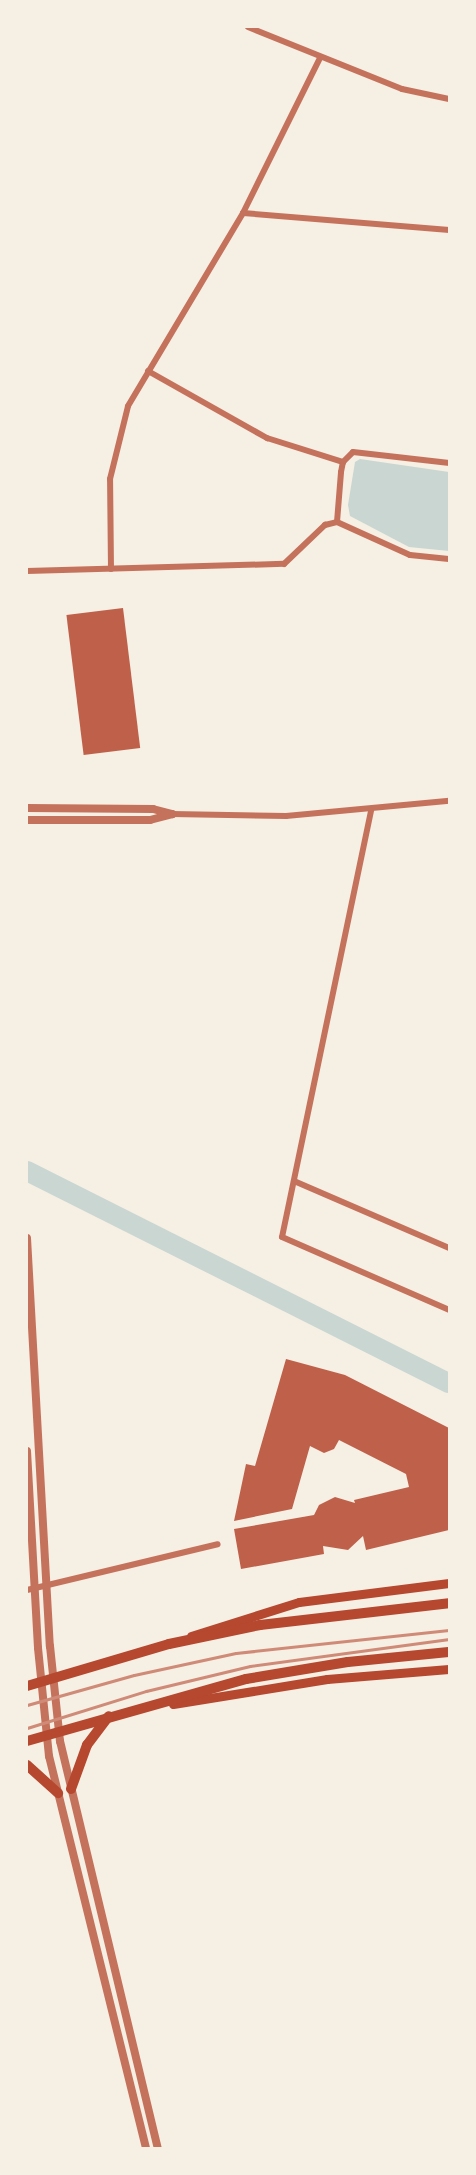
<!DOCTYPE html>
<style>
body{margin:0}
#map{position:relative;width:476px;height:2175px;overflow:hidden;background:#f6efe4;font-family:"Varela Round",sans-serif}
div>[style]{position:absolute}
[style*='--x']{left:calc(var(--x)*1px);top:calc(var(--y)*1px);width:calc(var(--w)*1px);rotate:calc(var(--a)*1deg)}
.water>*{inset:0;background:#c9d6d2}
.river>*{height:20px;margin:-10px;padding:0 10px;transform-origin:10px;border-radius:10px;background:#c9d6d2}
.building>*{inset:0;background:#bf614a;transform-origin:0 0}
.minor>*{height:6px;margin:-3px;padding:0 3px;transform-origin:3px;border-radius:3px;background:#c5725c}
.tertiary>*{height:8px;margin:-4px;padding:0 4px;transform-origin:4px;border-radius:4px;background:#c5725c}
.secondary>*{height:9px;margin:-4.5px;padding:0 4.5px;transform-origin:4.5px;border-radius:4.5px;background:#b5482f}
.primary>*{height:10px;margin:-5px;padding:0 5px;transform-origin:5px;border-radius:5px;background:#b5482f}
.rail>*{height:3px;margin:-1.5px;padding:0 1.5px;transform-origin:1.5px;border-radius:1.5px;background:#cf8b77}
span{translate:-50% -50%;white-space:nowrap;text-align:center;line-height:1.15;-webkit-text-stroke:6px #f6efe4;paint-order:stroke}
.frame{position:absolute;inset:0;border:28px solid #f6efe4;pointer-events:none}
</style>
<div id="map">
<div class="water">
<i style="clip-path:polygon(360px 459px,449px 472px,449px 551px,409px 547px,350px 516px,348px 505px,355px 462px)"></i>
</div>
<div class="river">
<i style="--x:27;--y:1171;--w:472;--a:26.7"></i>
</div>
<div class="building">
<i style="left:123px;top:608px;width:141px;height:57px;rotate:83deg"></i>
<i style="clip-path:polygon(286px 1359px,345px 1375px,449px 1428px,449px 1530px,366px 1550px,363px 1536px,348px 1550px,323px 1546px,324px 1554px,241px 1569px,234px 1529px,314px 1515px,319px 1505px,335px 1497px,355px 1503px,354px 1500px,409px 1487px,406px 1474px,339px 1440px,334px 1449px,324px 1453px,310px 1446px,292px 1509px,234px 1521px,246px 1464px,255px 1466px)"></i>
</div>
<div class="minor">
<i style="--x:248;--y:27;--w:166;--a:21.9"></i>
<i style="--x:402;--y:89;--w:48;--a:12"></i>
<i style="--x:243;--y:213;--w:207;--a:4.7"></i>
<i style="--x:148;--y:371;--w:137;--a:29.4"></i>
<i style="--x:267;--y:438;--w:80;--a:17.5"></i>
<i style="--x:337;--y:522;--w:50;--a:-85.4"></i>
<i style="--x:341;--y:472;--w:10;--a:-79"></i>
<i style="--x:343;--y:462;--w:14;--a:-45"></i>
<i style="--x:353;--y:452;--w:97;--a:6.5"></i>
<i style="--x:111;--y:569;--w:90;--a:-90.6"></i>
<i style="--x:110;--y:479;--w:75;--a:-76.1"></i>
<i style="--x:128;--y:406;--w:225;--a:-59.2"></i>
<i style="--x:243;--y:213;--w:173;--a:-63.6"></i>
<i style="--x:27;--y:571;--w:257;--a:-1.6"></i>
<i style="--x:284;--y:564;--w:57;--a:-43.6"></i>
<i style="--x:325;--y:525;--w:12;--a:-14"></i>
<i style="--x:337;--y:522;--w:80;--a:24.3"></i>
<i style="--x:410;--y:555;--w:39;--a:6"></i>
<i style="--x:371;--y:811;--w:435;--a:101.8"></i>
<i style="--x:282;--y:1237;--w:182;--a:23.6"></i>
<i style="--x:172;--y:814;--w:114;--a:1"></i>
<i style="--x:286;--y:816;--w:164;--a:-5.3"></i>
<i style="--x:294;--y:1181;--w:169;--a:23.4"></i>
<i style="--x:27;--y:1590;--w:196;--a:-13.5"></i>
</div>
<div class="tertiary">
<i style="--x:27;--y:808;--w:126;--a:0.5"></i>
<i style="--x:153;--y:809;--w:20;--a:15"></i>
<i style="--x:27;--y:820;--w:123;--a:0"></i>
<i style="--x:150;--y:820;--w:23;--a:-15"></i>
<i style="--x:27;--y:1238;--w:409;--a:86.8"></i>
<i style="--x:50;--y:1646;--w:96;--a:84"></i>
<i style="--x:60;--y:1741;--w:419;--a:76.5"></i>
<i style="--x:27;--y:1451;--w:197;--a:86.8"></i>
<i style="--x:38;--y:1648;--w:109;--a:84.2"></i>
<i style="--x:49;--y:1756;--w:404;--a:76.1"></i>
</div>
<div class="secondary">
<i style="--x:191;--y:1636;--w:113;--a:-17.5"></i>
<i style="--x:299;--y:1602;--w:151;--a:-7.2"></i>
<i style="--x:173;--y:1704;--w:156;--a:-9.2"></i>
<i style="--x:327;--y:1679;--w:122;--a:-4.7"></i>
</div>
<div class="primary">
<i style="--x:27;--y:1686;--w:148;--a:-16.5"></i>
<i style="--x:169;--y:1644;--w:93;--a:-11.8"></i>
<i style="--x:260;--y:1625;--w:190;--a:-6.6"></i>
<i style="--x:27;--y:1741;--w:228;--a:-15.8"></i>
<i style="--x:246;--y:1679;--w:103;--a:-9.5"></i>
<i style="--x:348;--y:1662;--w:101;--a:-5.7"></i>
<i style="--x:27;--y:1765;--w:42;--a:42.1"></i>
<i style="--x:71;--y:1789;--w:47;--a:-70"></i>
<i style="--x:87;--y:1745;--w:36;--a:-53"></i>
</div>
<div class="rail">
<i style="--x:27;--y:1705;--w:111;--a:-15.7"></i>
<i style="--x:134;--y:1675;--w:104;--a:-12.2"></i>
<i style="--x:236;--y:1653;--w:214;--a:-6.2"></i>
<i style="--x:27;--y:1728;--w:125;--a:-17.3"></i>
<i style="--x:146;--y:1691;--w:107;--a:-13.5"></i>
<i style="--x:250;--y:1666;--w:201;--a:-7.7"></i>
</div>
<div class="frame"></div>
</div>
